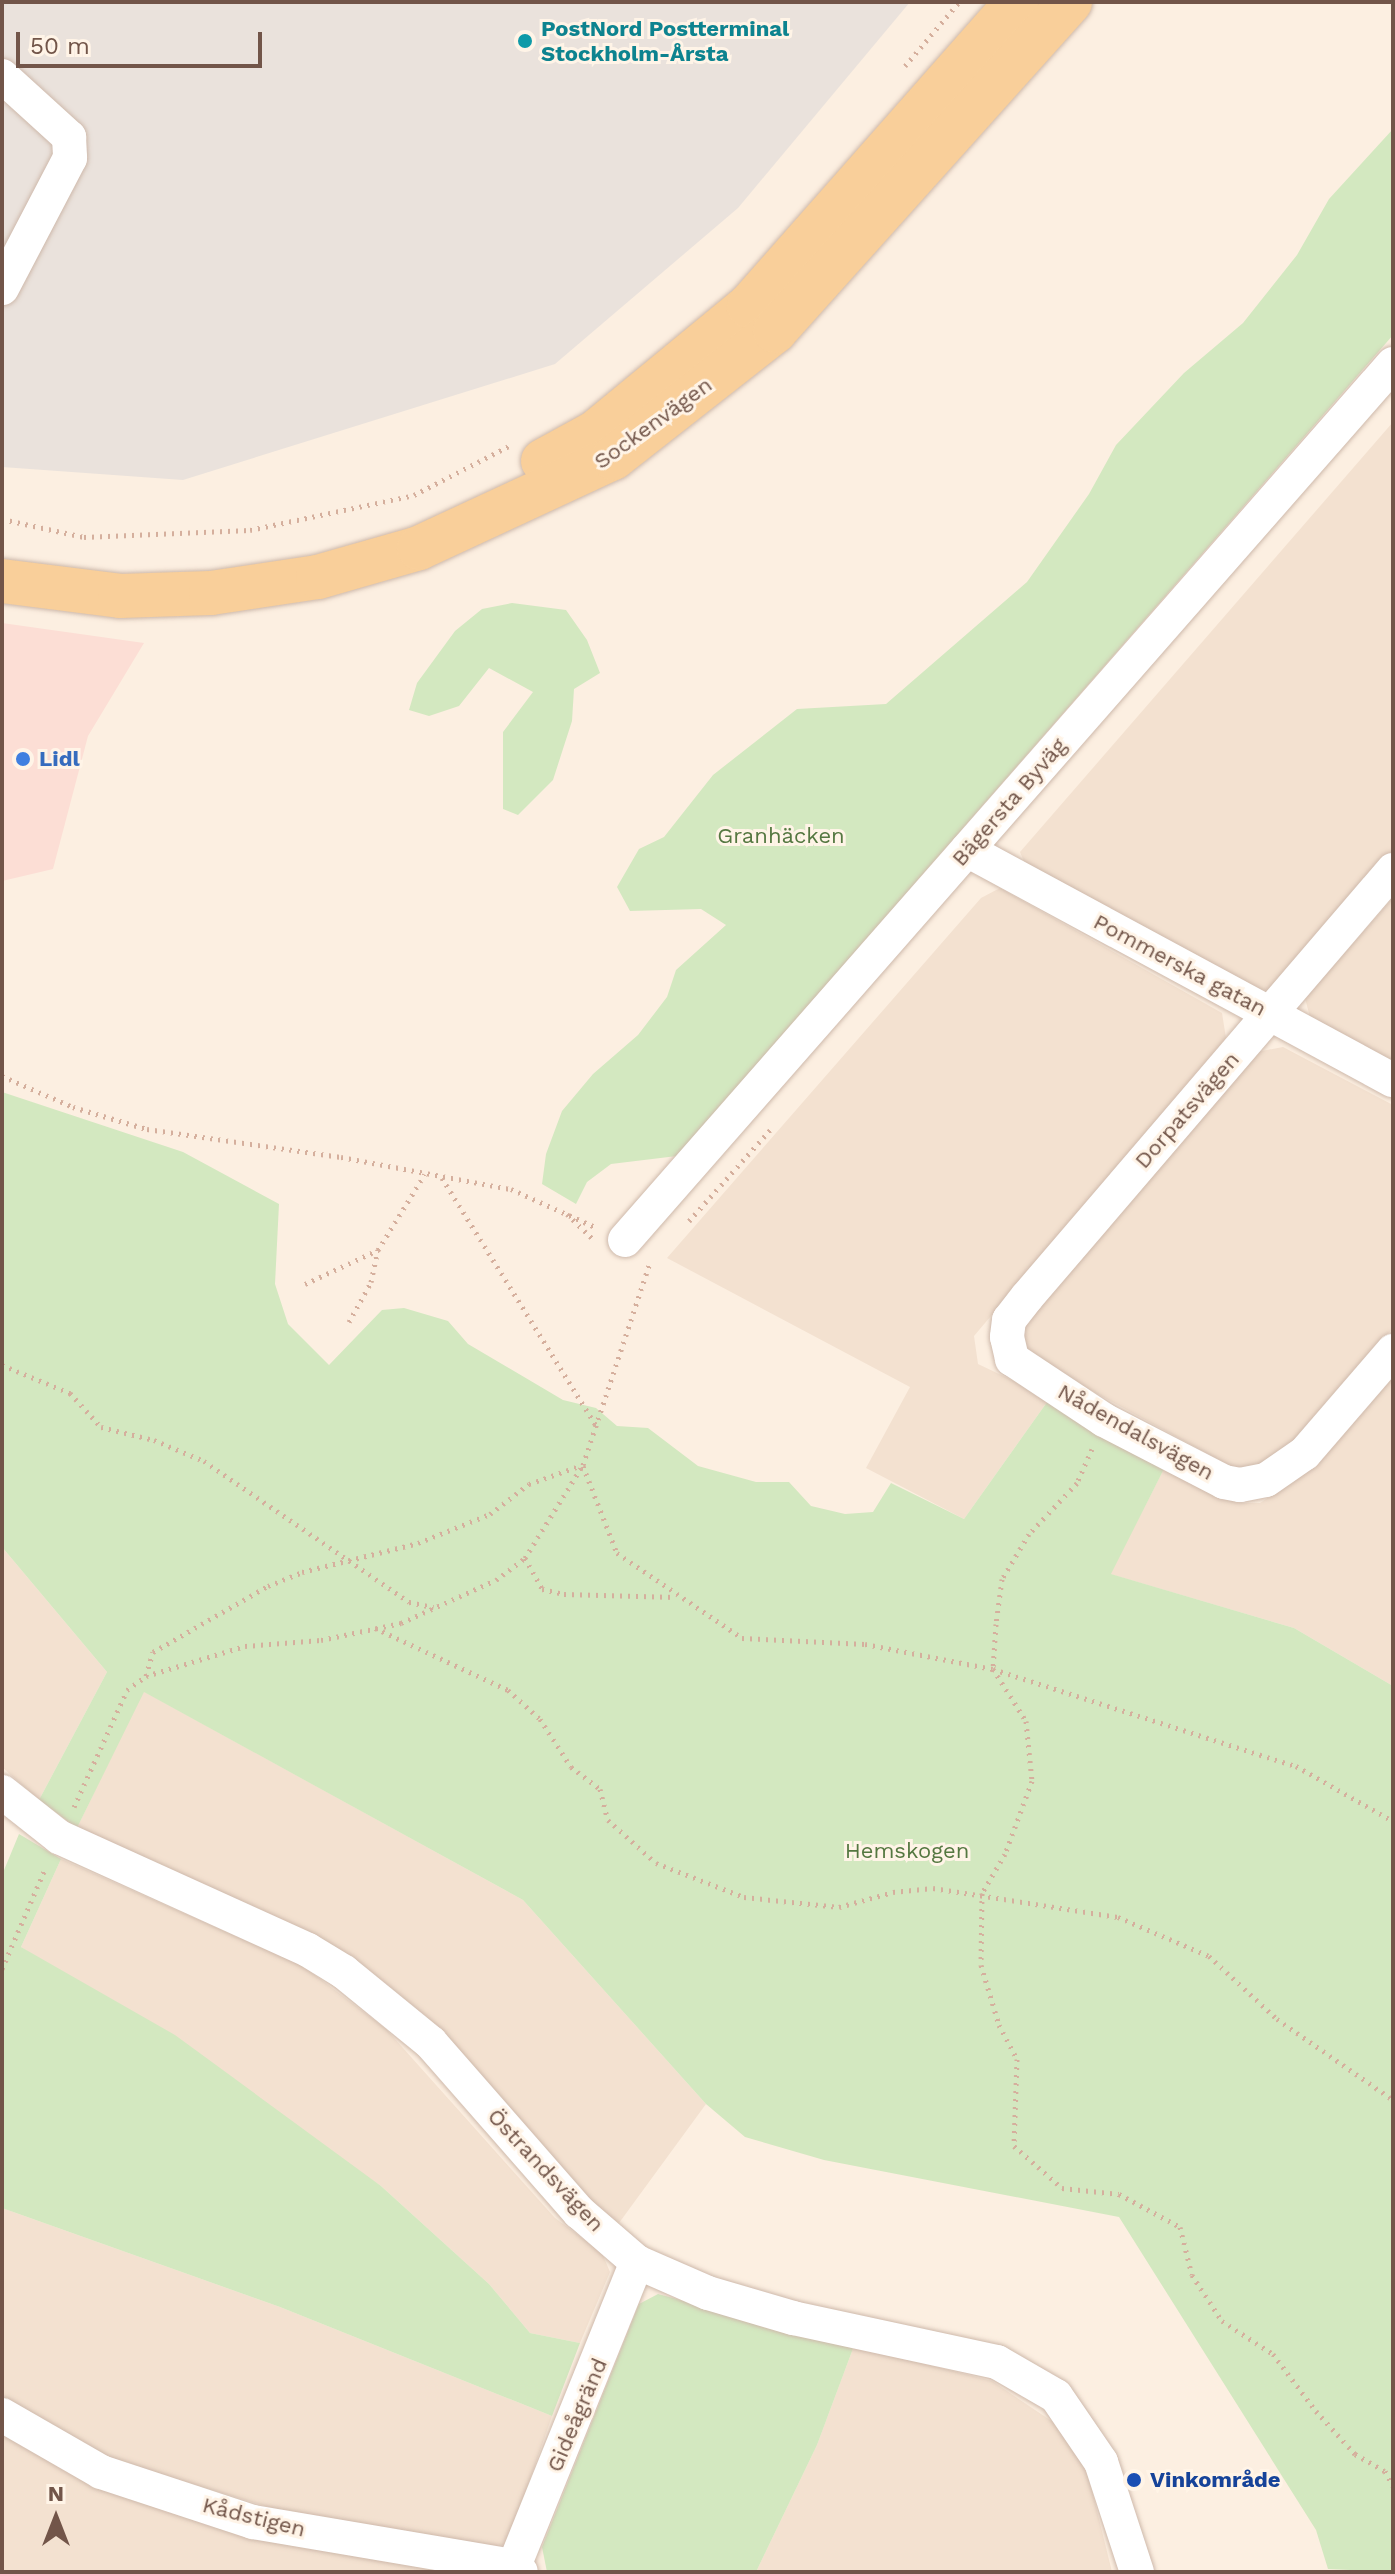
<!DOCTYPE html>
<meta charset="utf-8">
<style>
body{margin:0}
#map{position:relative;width:1395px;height:2574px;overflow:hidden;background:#fcefe1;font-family:"Work Sans",sans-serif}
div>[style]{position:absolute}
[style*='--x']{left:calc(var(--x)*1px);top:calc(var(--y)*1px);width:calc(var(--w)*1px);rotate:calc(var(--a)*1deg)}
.residential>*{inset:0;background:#f3e1d0}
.commercial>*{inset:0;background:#fcded5}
.industrial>*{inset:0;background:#eae2dc}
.green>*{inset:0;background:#d3e8c0}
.path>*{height:5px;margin-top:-2.5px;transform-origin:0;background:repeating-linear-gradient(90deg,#d5af9d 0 2px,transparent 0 8px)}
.roads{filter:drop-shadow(0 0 2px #ceb9ab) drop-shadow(0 0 2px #ceb9ab)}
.minor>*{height:34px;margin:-17px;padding:0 17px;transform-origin:17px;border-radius:17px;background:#fff}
.major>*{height:44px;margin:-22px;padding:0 22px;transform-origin:22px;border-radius:22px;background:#f9cf9a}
.dots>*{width:22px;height:22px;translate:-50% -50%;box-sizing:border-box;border:4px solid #fff4e7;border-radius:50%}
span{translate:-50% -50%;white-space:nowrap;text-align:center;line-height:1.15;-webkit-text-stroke:6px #fff4e7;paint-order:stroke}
.culture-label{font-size:22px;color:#0d838f;font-weight:700}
.left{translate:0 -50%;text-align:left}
.street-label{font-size:22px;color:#725549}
.shop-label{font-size:22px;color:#366cbe;font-weight:700}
.park-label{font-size:22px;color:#557841}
.transit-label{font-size:22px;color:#164399;font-weight:700}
.frame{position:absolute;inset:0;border:4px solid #725549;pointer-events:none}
.north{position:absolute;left:16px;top:2478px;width:80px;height:80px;-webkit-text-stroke:6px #fff4e7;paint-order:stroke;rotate:0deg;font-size:22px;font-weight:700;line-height:32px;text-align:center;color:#725549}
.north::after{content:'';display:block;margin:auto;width:28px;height:36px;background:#725549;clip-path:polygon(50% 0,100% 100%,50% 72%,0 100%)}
.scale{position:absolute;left:16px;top:32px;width:246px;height:36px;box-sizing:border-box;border:4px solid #725549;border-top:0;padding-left:10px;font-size:24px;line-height:28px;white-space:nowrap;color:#725549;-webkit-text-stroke:6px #fff4e7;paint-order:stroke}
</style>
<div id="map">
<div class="residential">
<i style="clip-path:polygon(1393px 422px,1393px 849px,1270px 990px,1247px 991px,1028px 871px,1020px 852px)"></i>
<i style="clip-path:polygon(1000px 888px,1222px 1013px,1226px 1038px,974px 1336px,978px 1364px,1050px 1398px,964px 1519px,866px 1468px,910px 1387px,667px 1258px,981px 898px)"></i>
<i style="clip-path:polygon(1393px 898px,1393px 1068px,1312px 1025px,1305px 998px)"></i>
<i style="clip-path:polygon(1283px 1047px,1393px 1105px,1393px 1328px,1280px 1457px,1261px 1469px,1234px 1468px,1024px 1354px,1018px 1328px,1257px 1052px)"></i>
<i style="clip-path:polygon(1393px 1370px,1393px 1686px,1294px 1628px,1110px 1574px,1166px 1465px,1239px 1503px,1260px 1503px,1277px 1492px)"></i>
<i style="clip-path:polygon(2px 1547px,107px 1672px,39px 1800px,2px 1767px)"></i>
<i style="clip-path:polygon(143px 1691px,523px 1900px,706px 2104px,619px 2223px,589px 2202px,413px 2006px,348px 1955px,77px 1828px)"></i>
<i style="clip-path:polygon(61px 1859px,303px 1966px,386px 2029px,555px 2218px,602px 2253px,610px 2272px,580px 2343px,530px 2333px,489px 2284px,381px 2186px,21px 1947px)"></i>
<i style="clip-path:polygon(2px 2208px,280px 2307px,552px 2416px,508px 2543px,488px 2550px,285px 2512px,104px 2457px,2px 2398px)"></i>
<i style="clip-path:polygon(854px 2346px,992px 2381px,1053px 2422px,1087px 2470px,1112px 2572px,756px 2572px,817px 2445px)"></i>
<i style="clip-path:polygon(2px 2430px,483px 2572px,2px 2572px)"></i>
</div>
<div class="commercial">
<i style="clip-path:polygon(2px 623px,144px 643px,88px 736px,53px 869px,2px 881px)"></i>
</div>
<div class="industrial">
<i style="clip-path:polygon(2px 2px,910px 2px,738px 208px,555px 364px,183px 480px,2px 467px)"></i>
</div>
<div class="green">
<i style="clip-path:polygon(1393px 129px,1393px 335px,677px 1156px,611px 1164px,587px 1182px,576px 1204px,542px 1184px,546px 1154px,562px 1111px,593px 1074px,638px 1035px,667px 997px,676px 970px,726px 925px,701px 909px,630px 911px,617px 887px,639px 849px,664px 837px,713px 775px,797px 709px,886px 704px,1027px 582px,1089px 494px,1116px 445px,1184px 373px,1243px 323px,1297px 255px,1329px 199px)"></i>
<i style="clip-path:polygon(512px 603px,566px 610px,587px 640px,600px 673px,574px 689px,572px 721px,553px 780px,518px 815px,503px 809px,503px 732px,533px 692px,489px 668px,459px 706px,429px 716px,409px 710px,417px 683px,455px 631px,482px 609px)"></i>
<i style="clip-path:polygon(2px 1092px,183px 1152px,279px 1204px,275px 1284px,288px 1324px,329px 1365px,382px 1310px,404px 1308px,448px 1321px,468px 1344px,563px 1400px,596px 1408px,617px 1426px,648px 1428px,698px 1466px,756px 1482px,789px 1482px,811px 1506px,845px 1514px,873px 1512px,891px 1483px,964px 1519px,1050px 1398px,1166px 1465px,1111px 1574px,1294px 1628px,1393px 1686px,1393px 2572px,1328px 2569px,1316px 2530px,1119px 2217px,824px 2160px,745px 2137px,706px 2104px,523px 1900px,144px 1692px,77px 1828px,39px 1800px,107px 1672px,2px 1547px)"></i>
<i style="clip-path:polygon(19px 1834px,61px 1859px,21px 1947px,175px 2035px,381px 2186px,489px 2284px,530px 2333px,580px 2343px,552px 2416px,280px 2307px,2px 2208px,2px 1875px)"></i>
<i style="clip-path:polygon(658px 2294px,854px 2346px,817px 2445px,756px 2572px,547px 2572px,542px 2547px,639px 2304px)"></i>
</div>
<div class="path">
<i style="--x:905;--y:66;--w:84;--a:-49.8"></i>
<i style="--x:2;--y:519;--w:84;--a:12.4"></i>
<i style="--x:84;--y:537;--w:166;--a:-2.4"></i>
<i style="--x:250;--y:530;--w:168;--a:-12"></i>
<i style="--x:414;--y:495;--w:107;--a:-27.3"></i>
<i style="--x:2;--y:1076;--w:77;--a:23.6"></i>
<i style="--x:73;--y:1107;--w:77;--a:16.6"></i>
<i style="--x:147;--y:1129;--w:196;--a:8.2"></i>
<i style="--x:341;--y:1157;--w:173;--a:10.7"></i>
<i style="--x:511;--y:1189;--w:92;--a:24.3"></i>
<i style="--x:442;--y:1178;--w:293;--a:58.1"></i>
<i style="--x:567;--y:1214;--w:35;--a:44"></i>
<i style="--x:689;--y:1221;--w:122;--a:-48.3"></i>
<i style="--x:305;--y:1284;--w:81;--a:-25"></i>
<i style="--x:349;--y:1322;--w:46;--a:-61.2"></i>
<i style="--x:371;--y:1282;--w:33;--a:-78"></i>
<i style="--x:378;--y:1250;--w:89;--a:-58.3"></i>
<i style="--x:2;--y:1365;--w:74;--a:22.4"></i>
<i style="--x:70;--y:1393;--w:46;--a:47.6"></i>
<i style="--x:101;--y:1427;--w:55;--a:13.8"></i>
<i style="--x:154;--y:1440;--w:54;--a:22.8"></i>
<i style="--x:204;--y:1461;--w:249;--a:34.5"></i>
<i style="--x:409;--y:1602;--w:25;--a:12"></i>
<i style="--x:1092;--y:1449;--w:37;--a:114"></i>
<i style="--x:1077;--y:1483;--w:70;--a:133.3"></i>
<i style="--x:1029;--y:1534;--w:52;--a:121"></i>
<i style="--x:1002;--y:1579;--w:45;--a:97.6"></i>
<i style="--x:996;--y:1624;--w:45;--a:93.8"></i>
<i style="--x:993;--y:1669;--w:62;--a:57.6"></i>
<i style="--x:1026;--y:1721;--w:60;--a:84.3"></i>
<i style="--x:1032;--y:1781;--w:78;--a:110.3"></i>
<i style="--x:1005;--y:1854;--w:45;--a:120.5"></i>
<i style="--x:982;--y:1893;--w:72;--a:90.8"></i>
<i style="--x:981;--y:1965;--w:63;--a:73.3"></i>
<i style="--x:999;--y:2025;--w:38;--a:62"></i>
<i style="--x:1017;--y:2059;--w:87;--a:92"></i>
<i style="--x:1014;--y:2146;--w:64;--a:41.2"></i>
<i style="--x:1062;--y:2188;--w:57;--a:6"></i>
<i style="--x:1119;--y:2194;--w:69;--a:28.4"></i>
<i style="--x:1180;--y:2227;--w:49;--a:76"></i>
<i style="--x:1192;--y:2275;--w:55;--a:56.9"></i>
<i style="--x:1222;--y:2321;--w:61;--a:32.9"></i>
<i style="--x:1273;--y:2354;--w:71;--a:53"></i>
<i style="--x:1316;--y:2411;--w:58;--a:47.8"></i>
<i style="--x:1355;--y:2454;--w:34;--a:30"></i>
<i style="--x:1385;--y:2471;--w:17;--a:62"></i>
<i style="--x:583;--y:1466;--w:93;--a:68.7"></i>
<i style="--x:617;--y:1553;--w:151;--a:34.2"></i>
<i style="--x:742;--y:1638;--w:123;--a:2.8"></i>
<i style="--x:865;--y:1644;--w:130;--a:11.1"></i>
<i style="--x:993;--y:1669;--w:318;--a:17.8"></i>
<i style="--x:1296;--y:1766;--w:112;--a:29.6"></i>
<i style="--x:525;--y:1558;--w:35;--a:61"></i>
<i style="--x:542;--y:1589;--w:23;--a:13"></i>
<i style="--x:564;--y:1594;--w:112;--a:1.5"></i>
<i style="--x:375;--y:1628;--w:147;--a:25"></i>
<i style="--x:508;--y:1690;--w:43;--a:42.2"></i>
<i style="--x:540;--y:1719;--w:57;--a:57.1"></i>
<i style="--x:571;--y:1767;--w:36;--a:37"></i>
<i style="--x:600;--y:1789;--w:32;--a:76"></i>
<i style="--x:608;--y:1820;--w:64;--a:41.9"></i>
<i style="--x:656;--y:1863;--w:94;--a:21.1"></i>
<i style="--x:744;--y:1897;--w:96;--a:6"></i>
<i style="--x:839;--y:1907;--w:56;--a:-15.5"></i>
<i style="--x:893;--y:1892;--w:40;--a:-5.7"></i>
<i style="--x:933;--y:1888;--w:187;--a:8.9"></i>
<i style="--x:1118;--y:1917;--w:99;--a:23.2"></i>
<i style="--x:1209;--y:1956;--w:93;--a:42.8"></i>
<i style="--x:1277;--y:2019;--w:141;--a:34.9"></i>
<i style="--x:146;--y:1676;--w:25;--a:-74"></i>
<i style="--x:153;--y:1652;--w:133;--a:-29.9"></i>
<i style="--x:268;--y:1586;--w:37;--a:-22"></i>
<i style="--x:302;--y:1572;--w:120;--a:-14"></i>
<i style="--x:418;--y:1543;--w:78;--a:-21.9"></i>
<i style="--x:490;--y:1514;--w:49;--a:-37.6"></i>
<i style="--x:529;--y:1484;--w:56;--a:-19.7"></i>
<i style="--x:74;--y:1807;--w:128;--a:-65.6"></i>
<i style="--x:127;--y:1690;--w:24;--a:-36"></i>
<i style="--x:146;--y:1676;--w:103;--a:-16.9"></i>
<i style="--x:245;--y:1646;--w:76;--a:-4.5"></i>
<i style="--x:321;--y:1640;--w:82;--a:-12"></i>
<i style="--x:401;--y:1623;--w:104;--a:-24.4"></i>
<i style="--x:496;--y:1580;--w:36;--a:-37"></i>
<i style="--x:525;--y:1558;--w:110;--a:-58.1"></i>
<i style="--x:583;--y:1465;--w:214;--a:-71.7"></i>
<i style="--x:2;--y:1969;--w:111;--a:-66.7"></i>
</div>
<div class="roads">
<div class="minor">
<i style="--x:2;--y:76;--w:91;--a:42.3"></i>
<i style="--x:69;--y:137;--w:21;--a:87"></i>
<i style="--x:70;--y:158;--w:147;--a:117.6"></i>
<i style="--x:967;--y:850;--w:484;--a:28.4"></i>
<i style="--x:1393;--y:870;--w:562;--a:130.6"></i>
<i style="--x:1027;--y:1297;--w:29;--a:128"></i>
<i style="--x:1009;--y:1320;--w:17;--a:97"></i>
<i style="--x:1007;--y:1337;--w:23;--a:77"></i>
<i style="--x:1012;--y:1359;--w:110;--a:33.5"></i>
<i style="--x:1104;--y:1420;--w:135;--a:27.3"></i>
<i style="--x:1224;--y:1482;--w:16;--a:11"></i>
<i style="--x:1240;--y:1485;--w:26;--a:-11"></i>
<i style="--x:1266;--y:1480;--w:47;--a:-34.7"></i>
<i style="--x:1305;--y:1453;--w:135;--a:-49.2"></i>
<i style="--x:625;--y:1240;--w:1165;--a:-48.76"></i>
<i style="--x:2;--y:1792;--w:73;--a:38.3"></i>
<i style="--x:59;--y:1837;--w:273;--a:24.4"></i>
<i style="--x:308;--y:1950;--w:42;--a:31.4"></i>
<i style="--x:344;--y:1972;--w:112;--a:39.2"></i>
<i style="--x:431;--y:2043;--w:225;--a:48.8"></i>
<i style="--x:579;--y:2212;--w:77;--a:40.8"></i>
<i style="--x:637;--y:2262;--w:77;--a:23.6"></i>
<i style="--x:708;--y:2293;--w:89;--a:16.4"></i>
<i style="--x:793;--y:2318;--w:209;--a:12.2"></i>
<i style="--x:997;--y:2362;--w:68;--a:30"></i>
<i style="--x:1056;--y:2396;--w:80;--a:55.7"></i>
<i style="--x:1101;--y:2462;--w:116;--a:71.9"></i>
<i style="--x:2;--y:2415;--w:114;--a:29.9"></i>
<i style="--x:101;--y:2472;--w:160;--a:18.2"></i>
<i style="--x:253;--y:2522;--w:265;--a:9.6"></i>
<i style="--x:514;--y:2566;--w:9;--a:41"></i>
<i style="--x:514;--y:2566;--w:328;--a:-68"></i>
</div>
<div class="major">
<i style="--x:543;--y:461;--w:60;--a:-28.7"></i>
<i style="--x:596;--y:432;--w:198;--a:-39.5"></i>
<i style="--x:749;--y:306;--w:405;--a:-48.6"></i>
<i style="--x:2;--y:581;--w:119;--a:7.2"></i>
<i style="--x:120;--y:596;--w:91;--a:-1.9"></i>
<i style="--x:211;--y:593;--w:108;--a:-8.5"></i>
<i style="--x:318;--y:577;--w:105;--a:-16"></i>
<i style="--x:419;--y:548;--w:214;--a:-24.9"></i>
<i style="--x:613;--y:458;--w:206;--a:-38.1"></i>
<i style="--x:775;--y:331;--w:442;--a:-48.1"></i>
</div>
</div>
<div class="dots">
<i style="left:525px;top:41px;background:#0f9aa8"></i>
<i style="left:23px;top:759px;background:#3f7fe0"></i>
<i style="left:1134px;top:2480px;background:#1a4fb4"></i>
</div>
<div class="culture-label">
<span class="left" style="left:541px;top:41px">PostNord Postterminal<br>Stockholm-Årsta</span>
</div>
<div class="street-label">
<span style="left:653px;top:423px;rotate:-36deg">Sockenvägen</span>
<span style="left:1009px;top:802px;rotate:-49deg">Bägersta Byväg</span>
<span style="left:1180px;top:965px;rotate:28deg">Pommerska gatan</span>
<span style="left:1187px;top:1110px;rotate:-49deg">Dorpatsvägen</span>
<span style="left:1136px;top:1432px;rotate:29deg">Nådendalsvägen</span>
<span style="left:546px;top:2170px;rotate:47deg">Östrandsvägen</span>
<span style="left:577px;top:2415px;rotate:-67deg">Gideågränd</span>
<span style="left:254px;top:2517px;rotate:14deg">Kådstigen</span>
</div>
<div class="shop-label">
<span class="left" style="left:39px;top:759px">Lidl</span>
</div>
<div class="park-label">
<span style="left:781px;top:836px">Granhäcken</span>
<span style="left:907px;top:1851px">Hemskogen</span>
</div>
<div class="transit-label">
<span class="left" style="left:1150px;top:2480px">Vinkområde</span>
</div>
<div class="frame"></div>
<div class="north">N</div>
<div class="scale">50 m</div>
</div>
